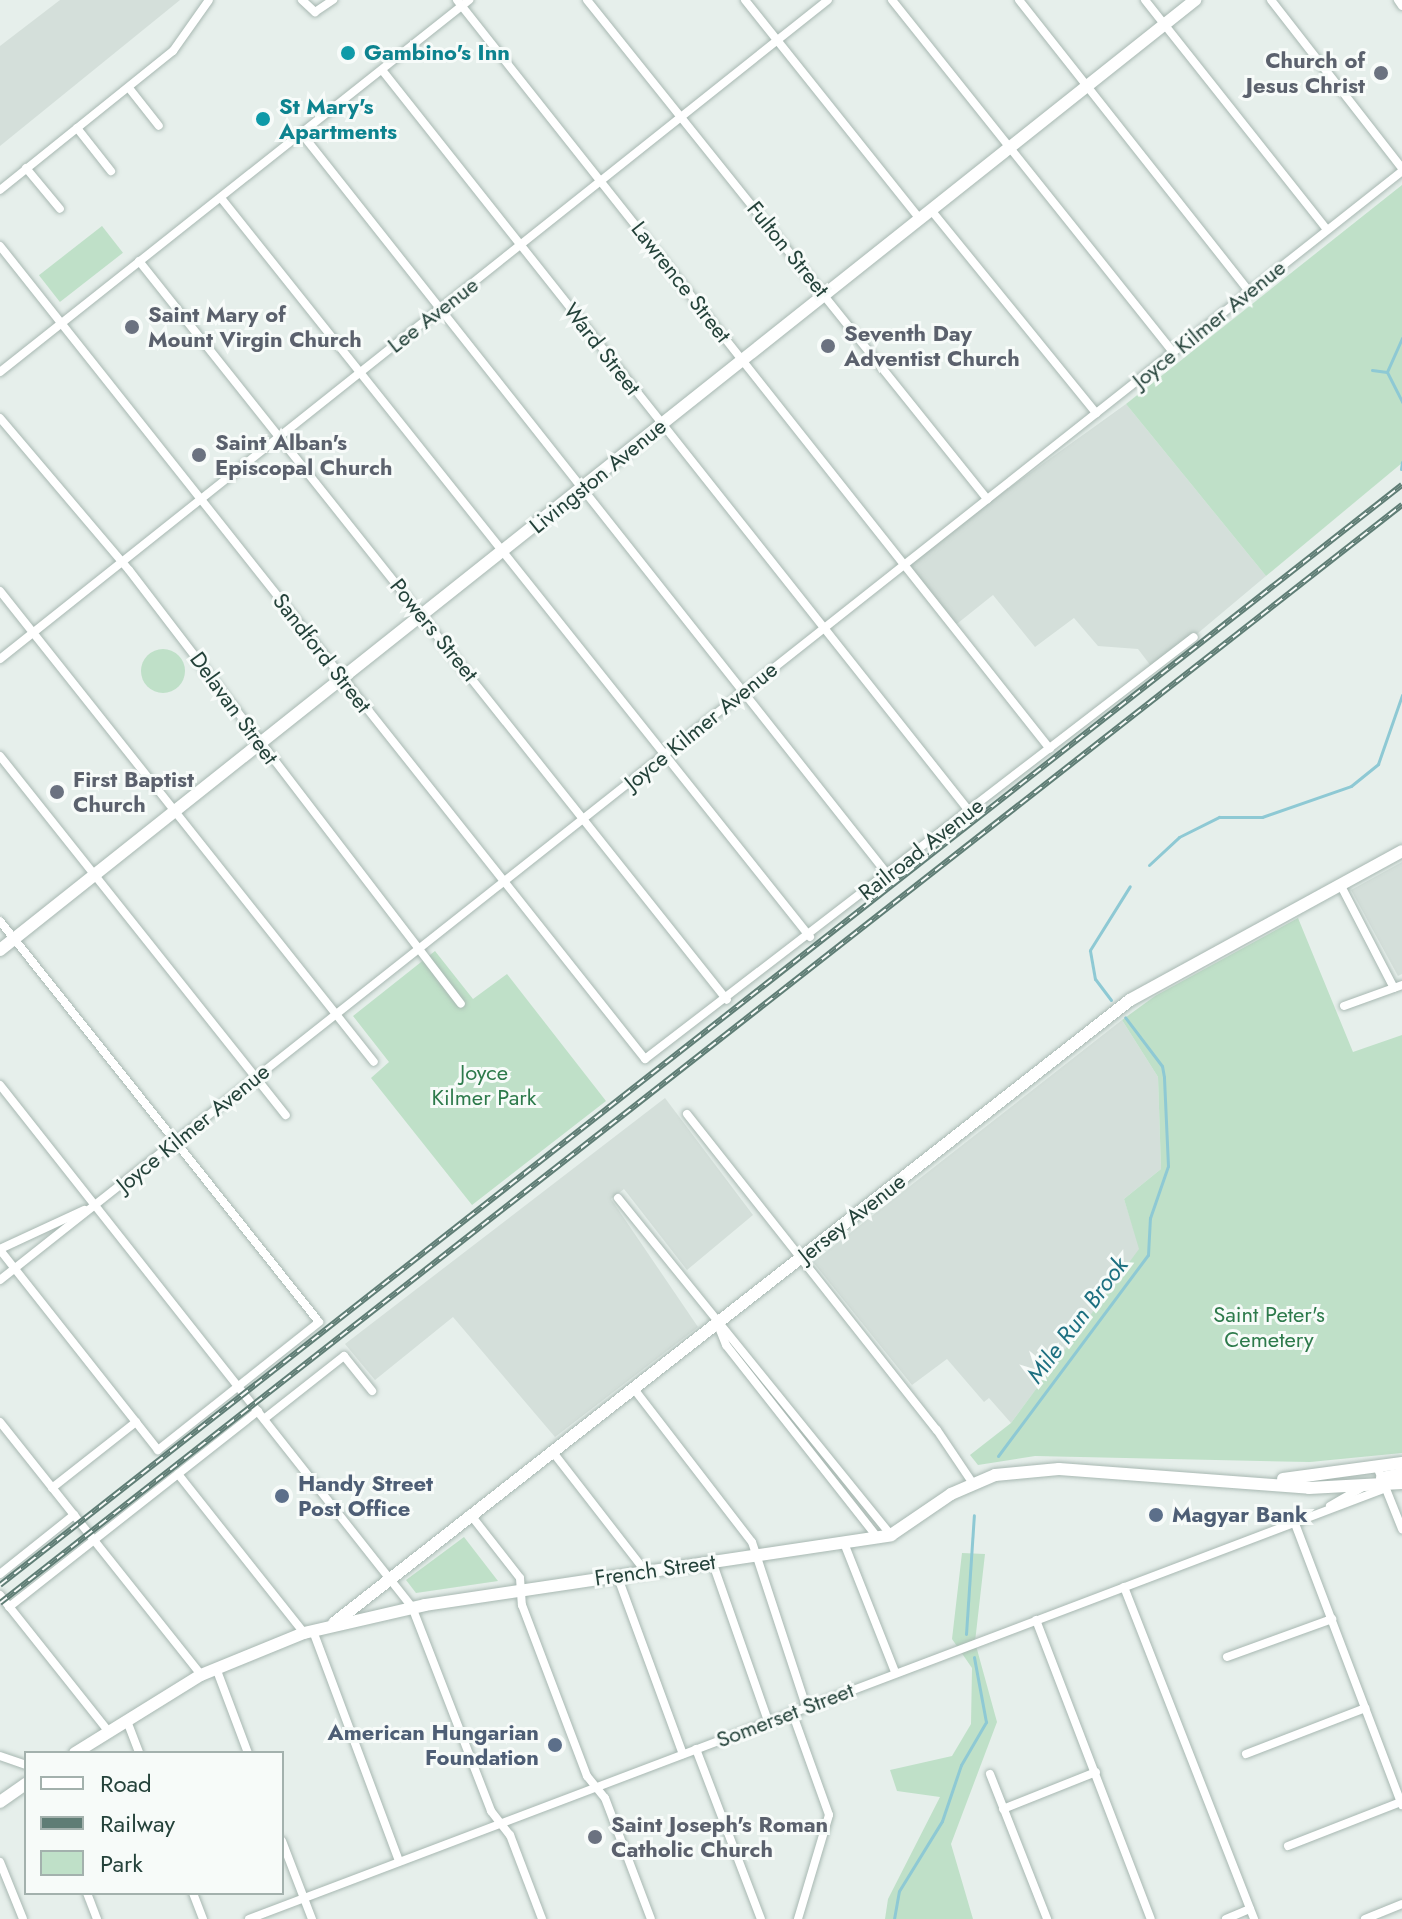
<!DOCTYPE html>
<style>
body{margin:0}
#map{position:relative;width:1402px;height:1919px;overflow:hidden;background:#e6efeb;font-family:Jost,sans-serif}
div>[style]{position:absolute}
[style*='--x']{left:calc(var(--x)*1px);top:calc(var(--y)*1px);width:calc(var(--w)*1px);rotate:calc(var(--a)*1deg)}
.built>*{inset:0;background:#d4dfda}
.green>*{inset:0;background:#bfe0c8;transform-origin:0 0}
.round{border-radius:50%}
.stream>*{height:3px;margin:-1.5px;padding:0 1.5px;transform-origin:1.5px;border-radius:1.5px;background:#8ec9d4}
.roads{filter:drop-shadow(0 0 2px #a8b8b2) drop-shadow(0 0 2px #a8b8b2)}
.street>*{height:8px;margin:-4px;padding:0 4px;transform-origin:4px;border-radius:4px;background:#fff}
.secondary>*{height:12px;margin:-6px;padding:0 6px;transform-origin:6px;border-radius:6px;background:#fff}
.rail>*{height:6px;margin-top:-3px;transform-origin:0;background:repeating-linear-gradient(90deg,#f7fbf9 0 9px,#5f7d75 0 18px);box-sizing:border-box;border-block:2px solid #5f7d75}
.dots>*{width:22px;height:22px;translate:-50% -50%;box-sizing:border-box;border:4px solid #f7fbf9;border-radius:50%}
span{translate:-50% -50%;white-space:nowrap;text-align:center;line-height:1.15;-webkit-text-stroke:6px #f7fbf9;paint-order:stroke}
.culture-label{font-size:22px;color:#0d838f;font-weight:700}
.left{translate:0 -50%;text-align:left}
.worship-label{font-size:22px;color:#5b616d;font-weight:700}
.right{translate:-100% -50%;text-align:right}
.street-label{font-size:22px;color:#24423a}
.park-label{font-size:22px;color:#2d7a4b}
.service-label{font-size:22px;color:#4e5e75;font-weight:700}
.water-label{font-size:24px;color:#1c6f80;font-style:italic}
.legend{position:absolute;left:24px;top:1751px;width:260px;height:144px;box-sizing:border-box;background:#f7fbf9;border:2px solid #a3b1ad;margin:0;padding:10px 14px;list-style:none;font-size:24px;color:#24423a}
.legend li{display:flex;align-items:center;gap:16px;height:40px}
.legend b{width:40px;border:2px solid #a3b1ad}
</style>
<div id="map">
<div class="built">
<i style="clip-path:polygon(60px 0,180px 0,0 146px,0 46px)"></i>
<i style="clip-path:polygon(1126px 404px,1266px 576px,1154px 670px,1138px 649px,1098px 646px,1074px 618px,1035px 647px,993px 595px,953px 627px,903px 564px)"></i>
<i style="clip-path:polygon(1402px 862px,1402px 974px,1398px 976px,1351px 890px)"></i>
<i style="clip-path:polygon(1122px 1020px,1158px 1077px,1161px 1169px,1124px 1199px,1140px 1249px,1011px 1423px,989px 1398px,984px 1402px,947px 1359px,912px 1385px,813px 1262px)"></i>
<i style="clip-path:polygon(665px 1098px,753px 1215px,687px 1270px,624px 1189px,611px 1199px,698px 1327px,555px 1437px,453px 1317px,375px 1380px,345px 1344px)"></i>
</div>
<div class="green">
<i style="clip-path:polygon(1402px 185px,1402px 463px,1266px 576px,1126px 404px)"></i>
<i style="left:102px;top:226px;width:34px;height:80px;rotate:52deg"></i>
<i class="round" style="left:141px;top:649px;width:44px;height:44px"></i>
<i style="clip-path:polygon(1298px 918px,1353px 1052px,1402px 1035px,1402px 1453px,1310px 1462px,1035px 1456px,978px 1465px,970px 1455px,1011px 1423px,1139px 1249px,1124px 1199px,1161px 1169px,1158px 1077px,1122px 1020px,1155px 996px)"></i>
<i style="clip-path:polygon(435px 951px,473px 999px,507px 974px,606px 1101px,472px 1205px,371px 1078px,389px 1062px,353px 1016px)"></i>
<i style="clip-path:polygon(464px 1537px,498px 1581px,416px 1593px,406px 1580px)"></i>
<i style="clip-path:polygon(962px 1553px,985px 1554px,975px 1642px,997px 1722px,951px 1844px,973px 1919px,885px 1919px,888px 1899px,940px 1797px,897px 1791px,890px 1770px,952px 1756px,971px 1724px,972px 1668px,952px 1639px)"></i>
</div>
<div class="stream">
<i style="--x:1402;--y:338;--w:37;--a:114"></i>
<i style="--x:1387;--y:372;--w:34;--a:63"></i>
<i style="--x:1372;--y:370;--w:15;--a:8"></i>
<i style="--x:1401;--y:469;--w:7;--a:-82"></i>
<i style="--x:1149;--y:865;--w:41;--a:-43"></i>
<i style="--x:1179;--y:837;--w:45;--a:-26.6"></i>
<i style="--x:1219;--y:817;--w:43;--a:0"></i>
<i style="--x:1262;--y:817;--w:94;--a:-19.2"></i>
<i style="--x:1351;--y:786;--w:35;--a:-39"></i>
<i style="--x:1378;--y:764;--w:73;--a:-70.8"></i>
<i style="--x:1111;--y:1000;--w:26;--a:-127"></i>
<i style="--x:1095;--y:979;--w:29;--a:-100"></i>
<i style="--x:1090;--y:950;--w:75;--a:-58"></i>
<i style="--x:998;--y:1456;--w:251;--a:-53.3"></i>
<i style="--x:1148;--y:1255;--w:37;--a:-87"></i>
<i style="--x:1150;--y:1218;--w:55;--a:-70.9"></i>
<i style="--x:1168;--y:1166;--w:89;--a:-92.6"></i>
<i style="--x:1164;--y:1077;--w:11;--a:-100"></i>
<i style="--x:1162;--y:1066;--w:61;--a:-127.1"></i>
<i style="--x:966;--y:1634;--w:119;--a:-86.2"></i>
<i style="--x:894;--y:1919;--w:28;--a:-80"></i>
<i style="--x:899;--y:1891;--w:82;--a:-58.4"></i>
<i style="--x:942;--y:1821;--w:59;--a:-71.3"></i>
<i style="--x:961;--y:1765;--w:50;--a:-59.8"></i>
<i style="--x:986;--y:1722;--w:66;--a:-100.5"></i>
</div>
<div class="roads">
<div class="street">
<i style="--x:302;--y:0;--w:18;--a:43"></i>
<i style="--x:315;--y:12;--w:22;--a:-34"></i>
<i style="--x:457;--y:0;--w:955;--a:51.63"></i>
<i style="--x:587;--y:0;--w:640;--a:51.28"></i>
<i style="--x:745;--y:0;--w:280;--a:51.4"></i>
<i style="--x:892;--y:0;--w:450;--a:51.4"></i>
<i style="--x:1019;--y:0;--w:371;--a:51.7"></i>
<i style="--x:1145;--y:0;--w:293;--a:51.6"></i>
<i style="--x:1271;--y:0;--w:213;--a:52.1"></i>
<i style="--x:1398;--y:0;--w:7;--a:56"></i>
<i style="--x:382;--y:70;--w:945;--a:51.61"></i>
<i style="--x:129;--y:88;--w:48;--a:51.7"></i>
<i style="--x:77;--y:128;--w:55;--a:51.7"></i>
<i style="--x:302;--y:134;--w:945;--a:51.66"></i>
<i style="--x:26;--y:168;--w:53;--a:50.3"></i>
<i style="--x:0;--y:190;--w:222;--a:-38.8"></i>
<i style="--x:173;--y:51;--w:62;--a:-54.8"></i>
<i style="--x:221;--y:198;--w:945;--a:51.44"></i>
<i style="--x:931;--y:210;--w:262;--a:50.9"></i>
<i style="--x:0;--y:246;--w:1038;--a:51.57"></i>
<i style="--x:645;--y:1059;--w:692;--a:-37.55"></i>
<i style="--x:139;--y:261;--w:944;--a:51.49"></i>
<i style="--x:0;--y:372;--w:599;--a:-38.42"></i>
<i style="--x:0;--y:418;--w:199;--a:49.7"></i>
<i style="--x:129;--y:570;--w:546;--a:52.58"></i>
<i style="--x:0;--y:591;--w:601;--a:51.55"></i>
<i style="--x:0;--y:659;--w:1058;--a:-38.52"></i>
<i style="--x:0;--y:756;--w:459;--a:51.5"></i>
<i style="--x:1340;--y:884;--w:117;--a:62.6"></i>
<i style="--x:0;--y:921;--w:512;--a:51.5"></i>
<i style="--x:319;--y:1322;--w:206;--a:141.5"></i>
<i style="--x:158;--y:1450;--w:255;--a:-128.3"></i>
<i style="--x:1344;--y:1006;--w:62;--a:-19.9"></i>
<i style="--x:0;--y:1085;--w:665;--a:51.72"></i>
<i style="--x:412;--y:1607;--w:219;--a:68.8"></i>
<i style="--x:491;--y:1811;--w:31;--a:52"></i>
<i style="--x:510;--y:1835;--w:90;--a:69.1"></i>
<i style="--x:687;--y:1114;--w:403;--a:51.7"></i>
<i style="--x:937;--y:1430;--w:63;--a:56.1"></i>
<i style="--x:618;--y:1198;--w:434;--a:51"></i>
<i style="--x:0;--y:1249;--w:93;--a:-24.9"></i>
<i style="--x:0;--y:1280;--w:1788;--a:-38.34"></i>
<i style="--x:718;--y:1325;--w:22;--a:68"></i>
<i style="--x:726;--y:1345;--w:246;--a:51.8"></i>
<i style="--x:634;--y:1389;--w:193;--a:52.4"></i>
<i style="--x:752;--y:1542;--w:173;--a:71.8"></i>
<i style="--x:264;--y:1419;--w:102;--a:-38.2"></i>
<i style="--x:344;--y:1356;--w:45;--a:51.3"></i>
<i style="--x:0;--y:1422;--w:323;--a:51.5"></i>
<i style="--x:552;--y:1451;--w:152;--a:52.2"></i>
<i style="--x:1378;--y:1469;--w:65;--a:68.2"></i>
<i style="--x:178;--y:1474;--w:203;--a:51.6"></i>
<i style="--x:52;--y:1488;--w:107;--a:-38.2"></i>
<i style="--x:1330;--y:1506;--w:38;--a:-30"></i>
<i style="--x:470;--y:1514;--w:81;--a:52"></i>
<i style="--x:520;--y:1578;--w:27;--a:86"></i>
<i style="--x:522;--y:1605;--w:183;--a:69.2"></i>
<i style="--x:587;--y:1776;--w:28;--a:51"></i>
<i style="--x:605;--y:1798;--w:129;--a:69.2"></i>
<i style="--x:1294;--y:1521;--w:304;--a:69.2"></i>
<i style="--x:844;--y:1543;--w:139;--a:68.4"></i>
<i style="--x:712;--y:1561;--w:170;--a:70.7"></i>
<i style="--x:0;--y:1574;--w:95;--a:-38.6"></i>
<i style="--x:617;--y:1575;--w:191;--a:69.8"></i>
<i style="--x:1124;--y:1587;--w:357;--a:68.6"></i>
<i style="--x:0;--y:1595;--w:175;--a:51.5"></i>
<i style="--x:9;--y:1607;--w:317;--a:-38.2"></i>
<i style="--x:1036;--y:1620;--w:320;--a:69"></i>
<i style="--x:313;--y:1631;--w:246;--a:69.5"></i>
<i style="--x:1227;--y:1657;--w:112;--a:-19.9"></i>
<i style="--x:216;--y:1668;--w:91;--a:69.4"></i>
<i style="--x:792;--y:1712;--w:109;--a:70.2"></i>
<i style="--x:829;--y:1815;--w:109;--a:106.6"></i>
<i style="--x:127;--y:1721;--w:34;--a:69"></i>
<i style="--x:696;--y:1749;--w:182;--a:69.1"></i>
<i style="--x:1246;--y:1754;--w:128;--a:-21.1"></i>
<i style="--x:0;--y:1756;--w:28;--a:19"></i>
<i style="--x:990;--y:1774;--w:156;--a:68.5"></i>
<i style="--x:1003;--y:1809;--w:100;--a:-21.7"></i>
<i style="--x:282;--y:1841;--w:84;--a:69"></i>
<i style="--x:1288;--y:1846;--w:121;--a:-21.3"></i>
<i style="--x:0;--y:1862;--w:61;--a:68"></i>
<i style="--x:87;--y:1893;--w:28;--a:69"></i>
<i style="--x:193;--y:1893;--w:28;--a:69"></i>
<i style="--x:249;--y:1919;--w:1216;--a:-20.76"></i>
<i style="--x:1226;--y:1919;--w:26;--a:-23"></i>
<i style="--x:1365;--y:1919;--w:40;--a:-22"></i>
</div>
<div class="secondary">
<i style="--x:0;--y:950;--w:1527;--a:-38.48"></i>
<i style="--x:1382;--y:1478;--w:20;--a:-11"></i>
<i style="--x:1283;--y:1479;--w:120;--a:-7.7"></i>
<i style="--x:334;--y:1623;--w:1011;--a:-38.05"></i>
<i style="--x:1130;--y:1000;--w:310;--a:-28.7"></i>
<i style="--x:75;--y:1753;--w:148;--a:-31.8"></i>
<i style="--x:201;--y:1675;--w:111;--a:-22.2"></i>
<i style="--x:304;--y:1633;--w:124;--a:-13"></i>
<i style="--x:425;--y:1605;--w:471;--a:-8.5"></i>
<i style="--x:891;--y:1535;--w:73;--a:-34.3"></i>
<i style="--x:951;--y:1494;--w:48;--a:-23.4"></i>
<i style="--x:995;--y:1475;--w:64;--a:-5.4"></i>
<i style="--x:1059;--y:1469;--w:251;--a:4.3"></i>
<i style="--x:1309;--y:1488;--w:93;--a:-3.1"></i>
<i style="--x:0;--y:1802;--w:32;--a:-35"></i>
</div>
</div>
<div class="rail">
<i style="--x:0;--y:1585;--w:1782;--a:-38.12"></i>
<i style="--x:0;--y:1603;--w:1781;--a:-38.07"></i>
</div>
<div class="dots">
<i style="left:348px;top:53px;background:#0f9aa8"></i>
<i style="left:1381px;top:73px;background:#6b7280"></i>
<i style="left:263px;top:119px;background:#0f9aa8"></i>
<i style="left:132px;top:327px;background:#6b7280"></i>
<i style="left:828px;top:346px;background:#6b7280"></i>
<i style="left:199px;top:455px;background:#6b7280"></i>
<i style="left:57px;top:792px;background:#6b7280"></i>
<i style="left:282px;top:1496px;background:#5c6f8a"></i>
<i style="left:1156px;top:1515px;background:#5c6f8a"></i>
<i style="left:555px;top:1745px;background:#5c6f8a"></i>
<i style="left:595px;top:1837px;background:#6b7280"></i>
</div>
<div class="culture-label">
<span class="left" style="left:364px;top:53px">Gambino's Inn</span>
<span class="left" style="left:279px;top:119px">St Mary's<br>Apartments</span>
</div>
<div class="worship-label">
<span class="right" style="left:1365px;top:73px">Church of<br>Jesus Christ</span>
<span class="left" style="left:148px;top:327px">Saint Mary of<br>Mount Virgin Church</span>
<span class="left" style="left:844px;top:346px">Seventh Day<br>Adventist Church</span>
<span class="left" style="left:215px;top:455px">Saint Alban's<br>Episcopal Church</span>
<span class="left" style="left:73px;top:792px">First Baptist<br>Church</span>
<span class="left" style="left:611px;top:1837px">Saint Joseph's Roman<br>Catholic Church</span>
</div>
<div class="street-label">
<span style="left:788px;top:249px;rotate:51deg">Fulton Street</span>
<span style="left:681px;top:282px;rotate:52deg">Lawrence Street</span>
<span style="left:433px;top:315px;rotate:-38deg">Lee Avenue</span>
<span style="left:1209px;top:324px;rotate:-39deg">Joyce Kilmer Avenue</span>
<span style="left:602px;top:349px;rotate:52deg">Ward Street</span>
<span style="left:598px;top:476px;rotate:-39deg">Livingston Avenue</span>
<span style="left:434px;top:630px;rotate:51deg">Powers Street</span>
<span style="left:322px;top:653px;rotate:52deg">Sandford Street</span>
<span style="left:234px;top:708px;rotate:54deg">Delavan Street</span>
<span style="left:701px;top:726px;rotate:-39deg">Joyce Kilmer Avenue</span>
<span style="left:921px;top:849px;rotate:-38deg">Railroad Avenue</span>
<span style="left:193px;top:1128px;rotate:-39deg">Joyce Kilmer Avenue</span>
<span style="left:852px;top:1218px;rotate:-38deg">Jersey Avenue</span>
<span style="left:655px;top:1570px;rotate:-8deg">French Street</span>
<span style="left:785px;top:1715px;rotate:-21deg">Somerset Street</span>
</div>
<div class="park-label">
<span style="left:484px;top:1085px">Joyce<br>Kilmer Park</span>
<span style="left:1269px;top:1327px">Saint Peter's<br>Cemetery</span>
</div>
<div class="service-label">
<span class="left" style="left:298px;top:1496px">Handy Street<br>Post Office</span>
<span class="left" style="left:1172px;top:1515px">Magyar Bank</span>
<span class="right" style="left:539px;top:1745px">American Hungarian<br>Foundation</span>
</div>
<div class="water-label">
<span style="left:1077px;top:1320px;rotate:-53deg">Mile Run Brook</span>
</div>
<ul class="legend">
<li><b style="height:10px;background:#fff"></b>Road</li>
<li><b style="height:10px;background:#5f7d75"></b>Railway</li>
<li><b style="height:22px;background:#bfe0c8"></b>Park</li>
</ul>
</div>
